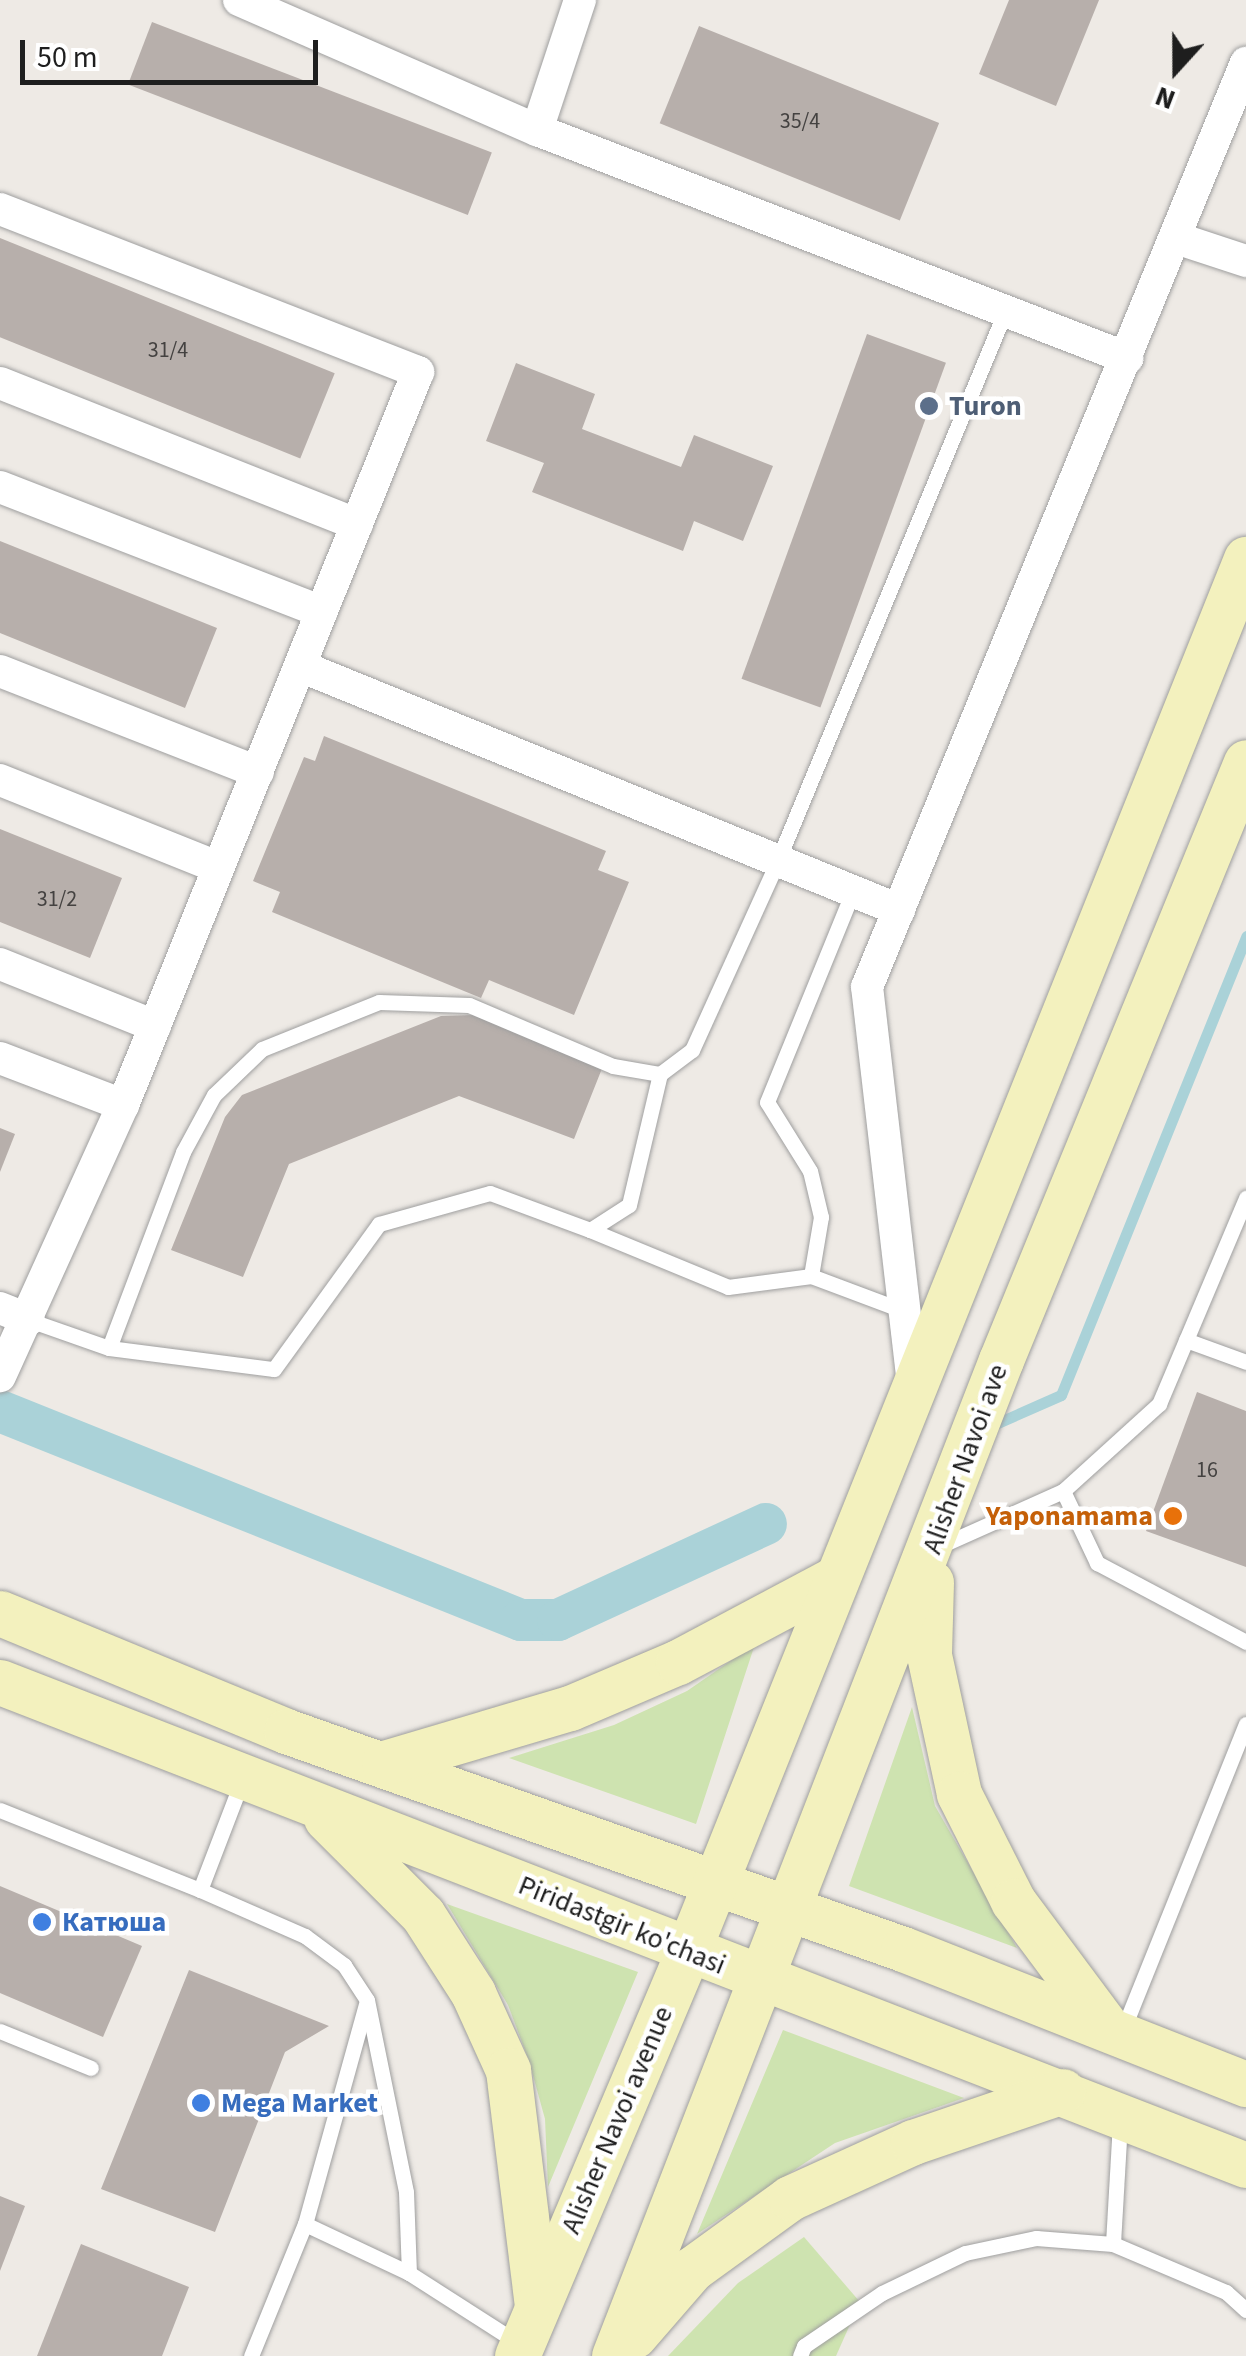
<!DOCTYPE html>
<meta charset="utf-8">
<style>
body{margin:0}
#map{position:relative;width:1246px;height:2356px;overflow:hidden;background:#eeeae5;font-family:"Source Sans 3",sans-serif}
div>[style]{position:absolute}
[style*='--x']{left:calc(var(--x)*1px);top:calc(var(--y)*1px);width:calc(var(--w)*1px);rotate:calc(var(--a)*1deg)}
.grass>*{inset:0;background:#cee3b0}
.stream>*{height:11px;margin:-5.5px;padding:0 5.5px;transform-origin:5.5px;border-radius:5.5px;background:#aad2d8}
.canal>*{height:42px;margin:-21px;padding:0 21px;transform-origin:21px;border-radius:21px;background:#aad2d8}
.building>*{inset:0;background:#b7afab;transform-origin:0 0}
.roads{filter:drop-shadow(0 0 2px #9f9f9f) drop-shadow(0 0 2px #9f9f9f)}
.service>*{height:15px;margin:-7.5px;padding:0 7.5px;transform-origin:7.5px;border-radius:7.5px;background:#fff}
.minor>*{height:32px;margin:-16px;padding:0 16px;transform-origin:16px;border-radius:16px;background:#fff}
.secondary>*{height:45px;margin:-22.5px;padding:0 22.5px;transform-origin:22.5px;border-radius:22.5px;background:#f3f1be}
.dots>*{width:28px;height:28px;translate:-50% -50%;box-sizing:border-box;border:5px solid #fff;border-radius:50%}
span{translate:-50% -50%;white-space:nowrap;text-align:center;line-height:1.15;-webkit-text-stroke:9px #fff;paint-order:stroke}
.number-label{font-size:22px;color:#444241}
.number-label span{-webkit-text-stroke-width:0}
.service-label{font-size:28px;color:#4e5e75;font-weight:700}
.left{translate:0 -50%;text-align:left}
.street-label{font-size:28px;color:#1e1e1e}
.food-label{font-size:28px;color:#c56008;font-weight:700}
.right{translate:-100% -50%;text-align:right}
.shop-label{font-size:28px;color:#366cbe;font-weight:700}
.north{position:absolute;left:1126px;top:20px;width:100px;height:100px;-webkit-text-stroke:8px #fff;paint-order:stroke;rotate:201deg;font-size:28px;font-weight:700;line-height:40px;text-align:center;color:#1e1e1e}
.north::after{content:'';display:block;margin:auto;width:35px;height:45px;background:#1e1e1e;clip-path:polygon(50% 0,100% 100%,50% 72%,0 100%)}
.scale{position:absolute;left:20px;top:40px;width:298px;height:45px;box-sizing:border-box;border:5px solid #1e1e1e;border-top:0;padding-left:12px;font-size:30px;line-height:35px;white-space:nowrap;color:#1e1e1e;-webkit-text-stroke:8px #fff;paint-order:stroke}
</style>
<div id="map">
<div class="grass">
<i style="clip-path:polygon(755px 1644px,696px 1824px,509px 1758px,614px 1725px,687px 1691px)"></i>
<i style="clip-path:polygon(912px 1707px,935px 1806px,1017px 1948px,849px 1886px)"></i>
<i style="clip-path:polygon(447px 1904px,638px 1972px,548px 2187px,545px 2119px,529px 2061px,508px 2005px)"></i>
<i style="clip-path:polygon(783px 2030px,964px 2098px,835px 2143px,697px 2234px)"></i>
<i style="clip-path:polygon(804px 2237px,860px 2302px,836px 2356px,668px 2356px,738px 2283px)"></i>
</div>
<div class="stream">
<i style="--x:993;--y:1425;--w:74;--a:-23.8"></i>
<i style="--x:1061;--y:1395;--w:495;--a:-68"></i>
</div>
<div class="canal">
<i style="--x:0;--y:1411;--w:561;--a:21.86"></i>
<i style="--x:521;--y:1620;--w:37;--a:0"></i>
<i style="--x:558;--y:1620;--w:229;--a:-24.8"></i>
</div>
<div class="building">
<i style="clip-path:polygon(1009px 0,1099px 0,1056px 106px,979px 74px)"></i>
<i style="left:152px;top:22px;width:364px;height:67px;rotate:21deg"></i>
<i style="left:699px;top:26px;width:259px;height:105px;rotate:22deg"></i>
<i style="left:0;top:238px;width:361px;height:92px;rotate:22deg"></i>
<i style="left:867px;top:334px;width:84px;height:367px;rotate:20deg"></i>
<i style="clip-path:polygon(516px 363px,595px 394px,582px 429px,681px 467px,694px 435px,773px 466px,743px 541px,694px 521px,683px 551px,532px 492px,544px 463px,486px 441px)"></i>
<i style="clip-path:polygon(0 541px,217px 628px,185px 708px,0 633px)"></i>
<i style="clip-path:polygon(324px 736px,606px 851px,598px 870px,629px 882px,574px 1015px,489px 980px,481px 998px,272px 912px,280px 892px,253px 881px,304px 757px,315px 761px)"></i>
<i style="clip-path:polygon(0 829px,122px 878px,90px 958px,0 922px)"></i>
<i style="clip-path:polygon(474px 1015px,603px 1066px,574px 1139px,459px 1096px,289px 1164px,243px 1277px,171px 1250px,225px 1117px,242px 1095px,441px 1016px)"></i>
<i style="clip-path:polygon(0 1128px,15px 1134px,0 1172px)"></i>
<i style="clip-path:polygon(1197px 1392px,1246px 1411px,1246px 1567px,1146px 1531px)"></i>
<i style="clip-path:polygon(0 1886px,142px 1946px,103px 2037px,0 1993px)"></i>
<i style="clip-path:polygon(189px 1970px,329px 2026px,285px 2052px,215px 2232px,101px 2189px)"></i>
<i style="clip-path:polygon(0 2196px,25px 2206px,0 2271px)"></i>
<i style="clip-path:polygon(81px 2244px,189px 2287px,162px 2356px,37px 2356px)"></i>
</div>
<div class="roads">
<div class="service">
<i style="--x:590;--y:1230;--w:149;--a:22.4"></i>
<i style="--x:728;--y:1287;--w:84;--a:-7.5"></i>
<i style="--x:811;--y:1276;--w:99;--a:20.6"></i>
<i style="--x:811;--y:1276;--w:60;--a:-80.4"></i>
<i style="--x:821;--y:1217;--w:47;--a:-103.4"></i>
<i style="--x:810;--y:1171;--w:81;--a:-121.9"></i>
<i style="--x:767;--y:1102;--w:228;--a:-67.8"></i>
<i style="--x:29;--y:1320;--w:85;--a:19.3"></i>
<i style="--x:109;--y:1348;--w:166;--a:7.3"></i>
<i style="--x:274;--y:1369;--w:179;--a:-54.1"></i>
<i style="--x:379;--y:1224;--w:115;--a:-15.6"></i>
<i style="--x:490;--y:1193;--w:107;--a:20.3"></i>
<i style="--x:590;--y:1230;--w:46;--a:-32.7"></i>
<i style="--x:629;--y:1205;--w:135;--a:-76.7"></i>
<i style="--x:1186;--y:1340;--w:64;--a:20.1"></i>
<i style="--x:109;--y:1348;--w:210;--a:-69.3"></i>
<i style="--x:183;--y:1152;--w:65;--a:-61.5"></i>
<i style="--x:214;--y:1095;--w:66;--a:-43.8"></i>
<i style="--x:262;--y:1049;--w:126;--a:-21.9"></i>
<i style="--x:379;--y:1002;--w:90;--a:1.9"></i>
<i style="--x:469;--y:1005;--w:156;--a:23"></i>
<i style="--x:613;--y:1066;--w:48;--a:9.7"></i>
<i style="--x:660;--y:1074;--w:40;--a:-37"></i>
<i style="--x:692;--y:1050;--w:209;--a:-65.6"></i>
<i style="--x:778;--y:860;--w:593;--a:-67.5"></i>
<i style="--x:1063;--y:1491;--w:80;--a:64.7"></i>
<i style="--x:1097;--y:1563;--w:169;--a:27.9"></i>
<i style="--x:940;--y:1546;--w:135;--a:-24.1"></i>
<i style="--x:1063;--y:1491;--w:130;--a:-42.2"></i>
<i style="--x:1159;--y:1404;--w:224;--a:-67.1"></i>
<i style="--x:243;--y:1778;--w:120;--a:111"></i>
<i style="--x:200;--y:1890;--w:115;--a:23.7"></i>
<i style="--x:305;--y:1936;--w:49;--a:36.6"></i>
<i style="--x:344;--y:1965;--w:42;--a:56.7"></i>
<i style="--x:367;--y:2000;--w:196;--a:78.5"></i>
<i style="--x:406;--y:2192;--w:81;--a:87.9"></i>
<i style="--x:409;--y:2273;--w:130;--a:32.7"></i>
<i style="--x:0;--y:1810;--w:215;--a:21.8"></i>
<i style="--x:0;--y:2031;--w:98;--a:22.1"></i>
<i style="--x:1122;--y:2032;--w:332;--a:-68.1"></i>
<i style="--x:1120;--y:2122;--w:122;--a:93.3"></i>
<i style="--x:1113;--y:2244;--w:123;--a:23"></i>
<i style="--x:1226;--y:2292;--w:27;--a:42"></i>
<i style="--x:305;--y:2224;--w:115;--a:25.2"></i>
<i style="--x:251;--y:2356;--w:143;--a:-67.8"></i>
<i style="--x:305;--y:2224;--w:228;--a:-74.5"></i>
<i style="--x:800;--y:2356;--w:11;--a:-68"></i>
<i style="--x:804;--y:2346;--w:94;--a:-34.2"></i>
<i style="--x:882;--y:2293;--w:92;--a:-25.7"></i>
<i style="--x:965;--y:2253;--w:73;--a:-11.9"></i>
<i style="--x:1036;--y:2238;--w:77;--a:4.5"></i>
</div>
<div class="minor">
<i style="--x:239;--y:0;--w:325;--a:23.6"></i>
<i style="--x:537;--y:130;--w:633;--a:21.13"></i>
<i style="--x:537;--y:130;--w:137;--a:-71.7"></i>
<i style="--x:0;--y:209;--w:449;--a:21.3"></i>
<i style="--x:418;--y:372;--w:790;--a:111.92"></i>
<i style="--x:123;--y:1105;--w:298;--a:114.4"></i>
<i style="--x:1176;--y:238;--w:74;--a:18.2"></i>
<i style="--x:0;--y:383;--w:384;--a:21.6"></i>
<i style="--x:0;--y:487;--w:345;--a:21.2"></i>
<i style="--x:300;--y:666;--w:647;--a:22.16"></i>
<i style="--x:0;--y:671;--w:277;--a:21.4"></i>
<i style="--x:0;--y:780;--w:235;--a:21.8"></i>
<i style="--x:0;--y:964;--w:167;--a:21.8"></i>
<i style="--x:0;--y:1058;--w:132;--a:20.9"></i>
<i style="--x:0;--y:1308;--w:31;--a:22"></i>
<i style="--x:913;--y:1384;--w:400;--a:-96.6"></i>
<i style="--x:867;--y:987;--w:999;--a:-67.7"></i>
</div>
<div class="secondary">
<i style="--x:931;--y:1582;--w:73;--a:91.6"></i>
<i style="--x:929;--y:1655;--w:142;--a:77.8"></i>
<i style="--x:959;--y:1794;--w:120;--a:63.2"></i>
<i style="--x:1013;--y:1901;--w:152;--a:53.3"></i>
<i style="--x:0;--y:1613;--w:309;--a:22.4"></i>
<i style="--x:286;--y:1731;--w:654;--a:19.46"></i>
<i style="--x:903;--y:1949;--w:369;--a:21.5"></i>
<i style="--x:0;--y:1682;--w:1336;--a:21.19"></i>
<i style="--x:384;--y:1763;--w:194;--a:-16.5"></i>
<i style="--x:570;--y:1708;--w:117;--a:-23.1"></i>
<i style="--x:678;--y:1662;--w:177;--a:-28"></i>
<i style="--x:326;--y:1818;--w:137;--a:45"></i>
<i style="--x:423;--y:1915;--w:93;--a:57.3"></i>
<i style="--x:473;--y:1993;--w:85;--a:65.6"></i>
<i style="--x:508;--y:2070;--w:237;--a:83"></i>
<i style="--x:634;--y:2336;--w:89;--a:-49.1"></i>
<i style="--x:692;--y:2269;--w:121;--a:-35.9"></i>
<i style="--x:790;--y:2198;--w:135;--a:-24.5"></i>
<i style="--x:913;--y:2142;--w:158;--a:-18.8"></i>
<i style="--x:517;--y:2356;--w:440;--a:-67.1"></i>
<i style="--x:688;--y:1951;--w:1500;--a:-68.16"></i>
<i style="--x:614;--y:2356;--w:1069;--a:-68.77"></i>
<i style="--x:1001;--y:1360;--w:646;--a:-67.72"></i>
</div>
</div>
<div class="dots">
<i style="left:929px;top:406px;background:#5c6f8a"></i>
<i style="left:1173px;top:1516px;background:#e8710a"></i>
<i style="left:42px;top:1922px;background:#3f7fe0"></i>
<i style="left:201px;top:2103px;background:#3f7fe0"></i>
</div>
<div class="number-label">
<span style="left:800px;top:122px">35/4</span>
<span style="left:168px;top:351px">31/4</span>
<span style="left:57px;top:900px">31/2</span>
<span style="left:1207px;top:1471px">16</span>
</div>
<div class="service-label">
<span class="left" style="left:949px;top:406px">Turon</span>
</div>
<div class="street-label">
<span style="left:965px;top:1459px;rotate:-70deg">Alisher Navoi ave</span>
<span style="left:622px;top:1925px;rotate:22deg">Piridastgir ko'chasi</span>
<span style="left:617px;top:2120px;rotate:-67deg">Alisher Navoi avenue</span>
</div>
<div class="food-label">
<span class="right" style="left:1153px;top:1516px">Yaponamama</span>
</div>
<div class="shop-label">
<span class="left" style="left:62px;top:1922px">Катюша</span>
<span class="left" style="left:221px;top:2103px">Mega Market</span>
</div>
<div class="north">N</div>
<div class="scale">50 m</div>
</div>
